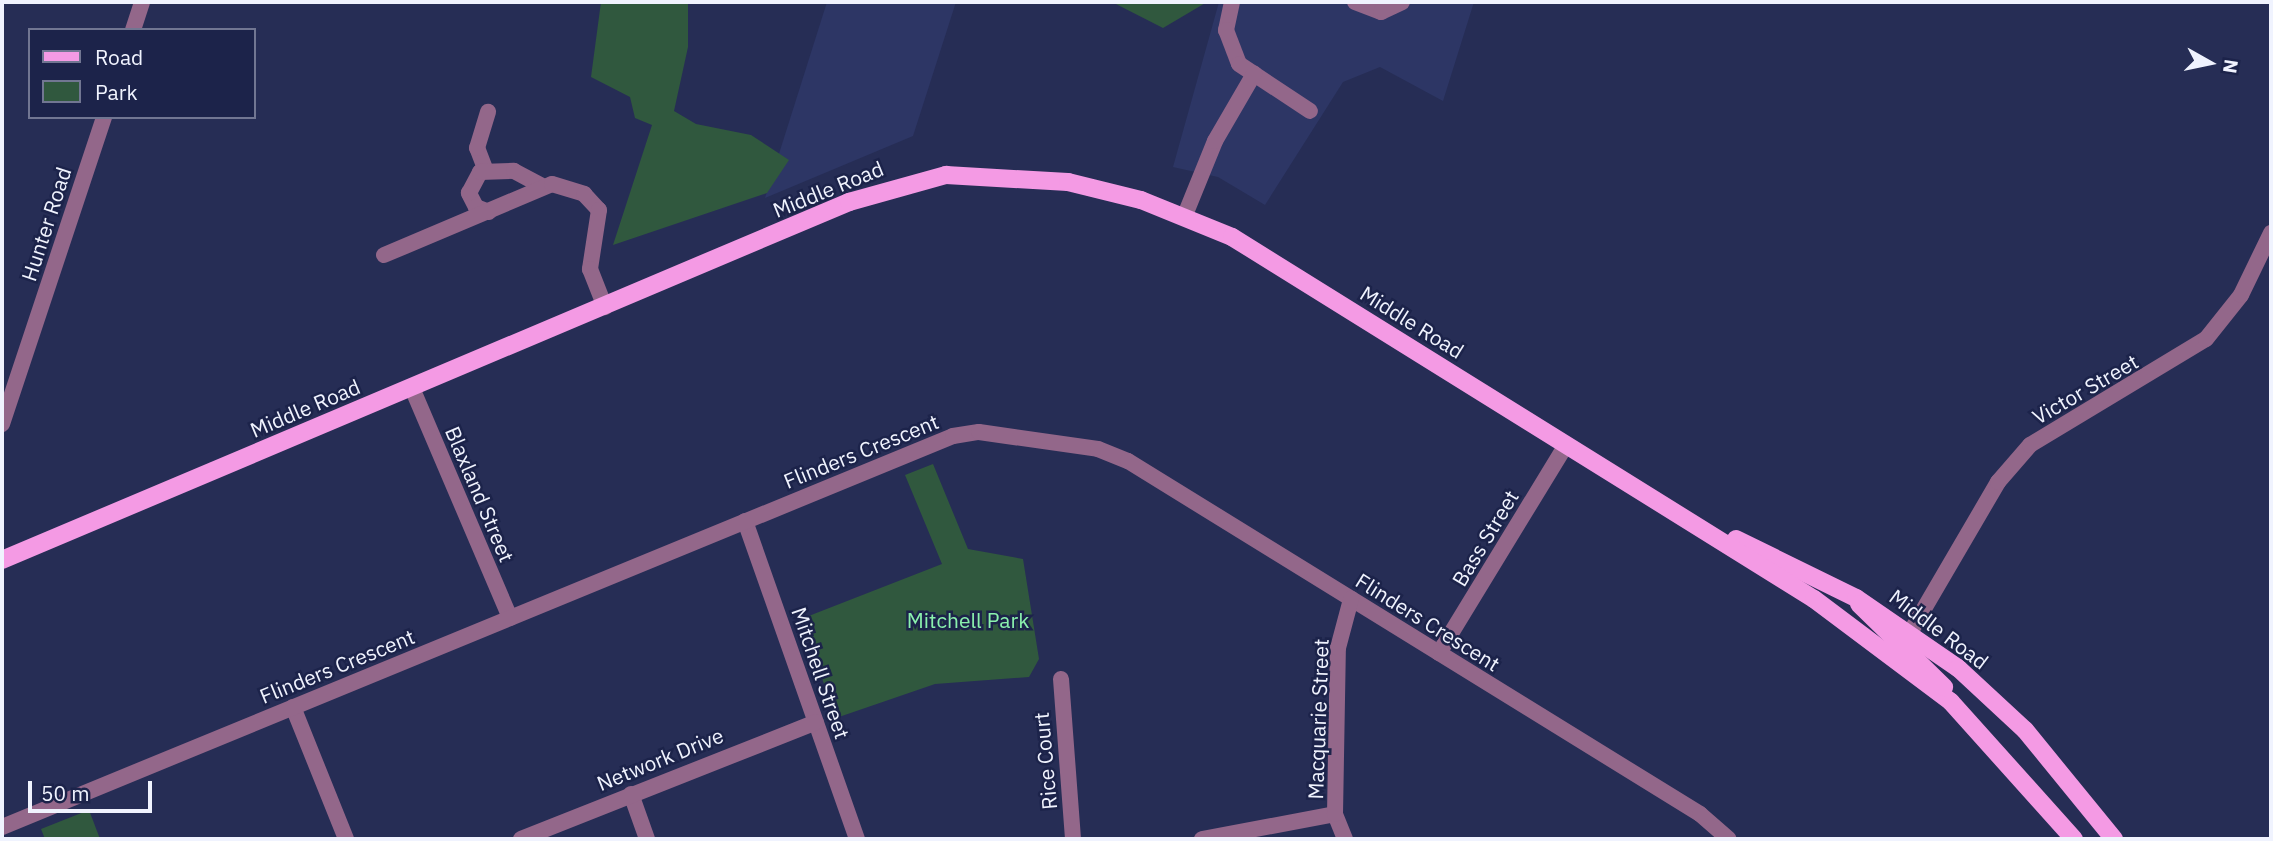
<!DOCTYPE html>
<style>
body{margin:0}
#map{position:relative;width:2273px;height:841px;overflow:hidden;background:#262d55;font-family:"IBM Plex Sans",sans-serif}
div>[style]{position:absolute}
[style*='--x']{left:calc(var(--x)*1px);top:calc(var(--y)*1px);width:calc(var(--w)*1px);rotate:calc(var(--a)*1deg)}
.built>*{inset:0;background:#2d3665}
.green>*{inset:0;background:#30583e}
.minor>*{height:16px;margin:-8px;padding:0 8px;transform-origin:8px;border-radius:8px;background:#93678a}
.major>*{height:18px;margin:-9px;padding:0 9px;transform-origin:9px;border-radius:9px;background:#f49ae4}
span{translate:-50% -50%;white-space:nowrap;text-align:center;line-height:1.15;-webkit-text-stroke:5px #1c234a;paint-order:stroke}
.street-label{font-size:21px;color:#f0f3fe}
.park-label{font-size:21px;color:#8bf1ad}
.frame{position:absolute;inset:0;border:4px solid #f0f3fe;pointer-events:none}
.legend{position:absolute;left:28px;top:28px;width:228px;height:91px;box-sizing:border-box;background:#1c234a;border:2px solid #717692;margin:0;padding:9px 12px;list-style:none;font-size:21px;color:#f0f3fe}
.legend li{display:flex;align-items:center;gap:14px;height:35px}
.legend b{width:35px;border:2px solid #717692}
.north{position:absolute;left:2175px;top:28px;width:70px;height:70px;-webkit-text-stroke:5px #1c234a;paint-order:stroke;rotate:99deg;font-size:19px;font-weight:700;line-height:28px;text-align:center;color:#f0f3fe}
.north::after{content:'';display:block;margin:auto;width:24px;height:32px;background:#f0f3fe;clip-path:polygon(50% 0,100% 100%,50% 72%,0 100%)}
.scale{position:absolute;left:28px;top:781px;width:124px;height:32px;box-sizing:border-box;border:4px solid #f0f3fe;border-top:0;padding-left:9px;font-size:21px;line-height:24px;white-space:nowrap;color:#f0f3fe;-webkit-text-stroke:5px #1c234a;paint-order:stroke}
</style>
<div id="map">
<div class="built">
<i style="clip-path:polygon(827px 2px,956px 2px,913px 136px,765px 198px)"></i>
<i style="clip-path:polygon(1219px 2px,1474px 2px,1443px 101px,1380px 67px,1343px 82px,1265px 205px,1218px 177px,1173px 167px)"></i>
</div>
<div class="green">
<i style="clip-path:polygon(601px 2px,688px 2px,688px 47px,674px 111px,696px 124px,751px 135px,789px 160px,767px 193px,613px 245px,652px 125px,635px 118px,630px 97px,591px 77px)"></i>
<i style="clip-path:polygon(1112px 2px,1207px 2px,1163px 28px)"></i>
<i style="clip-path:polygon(933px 464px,968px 549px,1023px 559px,1039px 659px,1029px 677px,935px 684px,836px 718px,801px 619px,942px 564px,905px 475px)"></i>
<i style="clip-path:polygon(89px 810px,100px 839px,45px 839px,41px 829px)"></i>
</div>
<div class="minor">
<i style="--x:1232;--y:2;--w:29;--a:102"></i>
<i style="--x:1226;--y:30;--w:36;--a:69"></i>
<i style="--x:1239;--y:64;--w:85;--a:33.5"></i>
<i style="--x:1355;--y:2;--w:28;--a:21"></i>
<i style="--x:1381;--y:12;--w:23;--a:-25"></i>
<i style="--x:133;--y:30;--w:29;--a:-72"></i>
<i style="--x:486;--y:171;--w:25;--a:-111"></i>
<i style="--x:477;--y:148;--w:38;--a:-73"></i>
<i style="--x:489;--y:212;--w:14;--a:-159"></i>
<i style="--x:476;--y:207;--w:16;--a:-117"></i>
<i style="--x:469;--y:193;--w:24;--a:-62"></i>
<i style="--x:480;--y:172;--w:34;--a:-2"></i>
<i style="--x:514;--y:171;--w:30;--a:28"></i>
<i style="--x:1185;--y:215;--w:80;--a:-67.9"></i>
<i style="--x:1215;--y:141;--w:78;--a:-59.8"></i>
<i style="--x:384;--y:255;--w:182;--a:-22.9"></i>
<i style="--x:552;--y:184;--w:34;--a:17"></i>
<i style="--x:584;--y:194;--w:22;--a:47"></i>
<i style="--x:599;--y:210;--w:60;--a:98.7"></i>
<i style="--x:590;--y:269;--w:41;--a:68.5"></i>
<i style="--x:412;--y:388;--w:250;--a:66.9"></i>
<i style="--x:2;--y:424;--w:324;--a:-71.6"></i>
<i style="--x:745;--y:521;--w:337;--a:70.6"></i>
<i style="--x:1911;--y:631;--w:173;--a:-59.7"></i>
<i style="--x:1998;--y:482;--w:49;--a:-49.1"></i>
<i style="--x:2030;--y:445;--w:205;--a:-31.1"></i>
<i style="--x:2206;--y:339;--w:56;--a:-51.5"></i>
<i style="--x:2241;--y:295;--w:69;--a:-64.2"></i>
<i style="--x:1439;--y:653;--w:244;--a:-58.6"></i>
<i style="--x:1061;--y:679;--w:160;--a:85.7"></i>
<i style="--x:293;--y:707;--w:142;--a:68.1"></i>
<i style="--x:631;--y:794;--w:48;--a:70.4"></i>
<i style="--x:2;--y:827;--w:1028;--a:-22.35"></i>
<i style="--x:953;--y:436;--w:26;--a:-9"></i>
<i style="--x:979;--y:432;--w:120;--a:8.1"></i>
<i style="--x:1098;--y:449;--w:32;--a:22"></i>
<i style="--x:1128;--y:461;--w:672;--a:31.68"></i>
<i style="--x:1700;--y:814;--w:38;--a:41"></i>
<i style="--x:521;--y:839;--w:317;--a:-21.6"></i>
<i style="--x:1202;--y:839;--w:135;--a:-10.6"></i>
<i style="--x:1345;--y:839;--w:27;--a:-112"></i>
<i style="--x:1335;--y:814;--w:166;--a:-89"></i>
<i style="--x:1338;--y:648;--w:51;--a:-75.1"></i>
</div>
<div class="major">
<i style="--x:1736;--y:539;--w:134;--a:26.2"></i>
<i style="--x:1856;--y:598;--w:124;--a:34.5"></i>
<i style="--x:1958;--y:668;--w:91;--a:42.8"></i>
<i style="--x:2025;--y:730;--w:141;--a:50.8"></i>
<i style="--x:2;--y:560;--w:920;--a:-22.91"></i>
<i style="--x:849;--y:202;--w:101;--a:-15.6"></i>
<i style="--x:946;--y:175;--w:122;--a:3.3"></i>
<i style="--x:1068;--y:182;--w:75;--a:13.9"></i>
<i style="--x:1141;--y:200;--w:98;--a:22.1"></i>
<i style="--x:1232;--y:237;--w:685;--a:31.88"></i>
<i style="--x:1814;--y:599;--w:171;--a:36.9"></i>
<i style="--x:1951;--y:702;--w:184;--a:48.1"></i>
<i style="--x:1859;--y:604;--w:119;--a:44.3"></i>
</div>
<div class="street-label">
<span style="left:828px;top:189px;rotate:-22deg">Middle Road</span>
<span style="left:46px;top:224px;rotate:-72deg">Hunter Road</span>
<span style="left:1412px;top:322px;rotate:32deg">Middle Road</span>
<span style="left:2085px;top:389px;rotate:-30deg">Victor Street</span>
<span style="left:305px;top:408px;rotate:-23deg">Middle Road</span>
<span style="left:861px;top:451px;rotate:-22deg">Flinders Crescent</span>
<span style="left:480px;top:494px;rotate:67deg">Blaxland Street</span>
<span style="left:1485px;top:538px;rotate:-59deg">Bass Street</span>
<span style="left:1428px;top:622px;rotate:32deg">Flinders Crescent</span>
<span style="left:1939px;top:629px;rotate:37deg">Middle Road</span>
<span style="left:337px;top:666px;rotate:-22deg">Flinders Crescent</span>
<span style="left:821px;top:673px;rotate:71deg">Mitchell Street</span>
<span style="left:1318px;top:719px;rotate:-88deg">Macquarie Street</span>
<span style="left:660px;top:759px;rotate:-22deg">Network Drive</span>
<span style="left:1045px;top:761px;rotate:-95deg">Rice Court</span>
</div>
<div class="park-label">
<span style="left:968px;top:620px">Mitchell Park</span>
</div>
<div class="frame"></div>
<ul class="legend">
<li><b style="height:9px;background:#f49ae4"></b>Road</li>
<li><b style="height:19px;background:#30583e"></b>Park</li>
</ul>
<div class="north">N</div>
<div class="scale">50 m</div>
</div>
